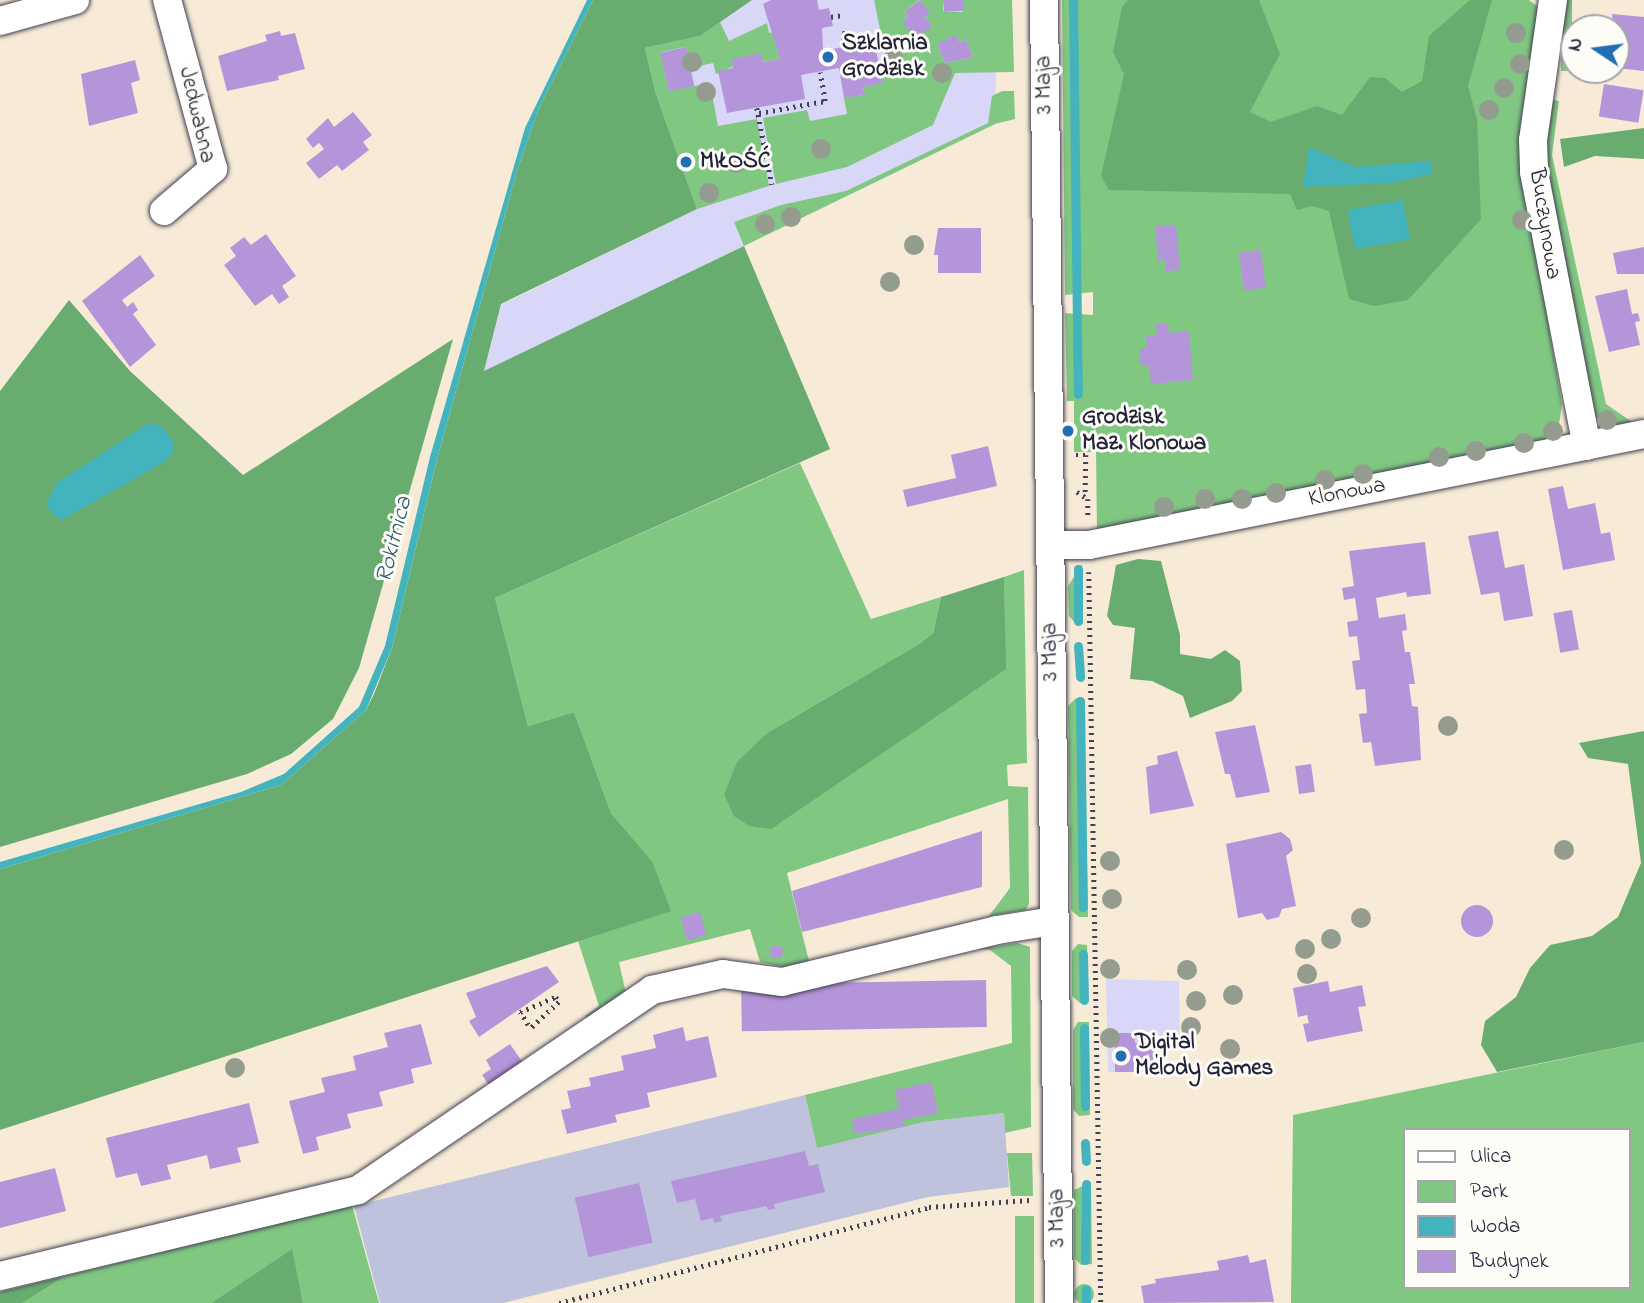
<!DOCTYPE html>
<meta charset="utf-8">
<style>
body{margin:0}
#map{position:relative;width:1644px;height:1303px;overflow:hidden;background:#f7ebd7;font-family:"Indie Flower",sans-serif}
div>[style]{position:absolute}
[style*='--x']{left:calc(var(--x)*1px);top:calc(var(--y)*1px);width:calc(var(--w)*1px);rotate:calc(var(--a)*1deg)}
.built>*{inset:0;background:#d8d7f8}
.industrial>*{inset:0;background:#bfc2dd}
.green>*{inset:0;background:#80c782;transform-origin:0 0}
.round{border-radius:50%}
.forest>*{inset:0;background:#68ac70}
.water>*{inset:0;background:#43b3bd;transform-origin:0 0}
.stream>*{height:9px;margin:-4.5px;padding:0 4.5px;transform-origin:4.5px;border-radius:4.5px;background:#43b3bd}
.building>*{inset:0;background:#b595da;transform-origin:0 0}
.path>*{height:4.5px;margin-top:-2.25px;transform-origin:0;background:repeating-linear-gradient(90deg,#424052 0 2px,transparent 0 7px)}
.roads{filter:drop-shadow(0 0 2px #424052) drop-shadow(0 0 2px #424052)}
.minor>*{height:28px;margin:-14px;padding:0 14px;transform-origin:14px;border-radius:14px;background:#fff}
.trees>*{width:20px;height:20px;margin:-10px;border-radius:50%;background:#949c8f}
.dots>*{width:19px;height:19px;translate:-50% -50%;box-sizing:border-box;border:4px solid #fdfcf7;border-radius:50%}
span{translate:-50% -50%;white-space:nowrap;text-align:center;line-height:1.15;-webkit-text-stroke:6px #fdfcf7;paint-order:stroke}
.poi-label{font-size:23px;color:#22223b;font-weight:700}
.left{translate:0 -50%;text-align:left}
.street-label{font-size:23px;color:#22223b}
.water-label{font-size:24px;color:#2f5c6f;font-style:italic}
.legend{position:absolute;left:1403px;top:1128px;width:228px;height:161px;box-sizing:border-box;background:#fdfcf7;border:2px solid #a5a5ac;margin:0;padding:9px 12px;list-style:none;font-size:21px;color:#22223b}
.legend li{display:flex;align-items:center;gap:14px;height:35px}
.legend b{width:35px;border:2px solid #a5a5ac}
.north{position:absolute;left:1560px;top:14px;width:70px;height:70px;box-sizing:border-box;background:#fdfcf7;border:2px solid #a5a5ac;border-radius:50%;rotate:283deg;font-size:19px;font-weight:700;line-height:28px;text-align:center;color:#22223b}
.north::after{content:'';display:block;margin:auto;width:24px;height:32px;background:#1f6fb2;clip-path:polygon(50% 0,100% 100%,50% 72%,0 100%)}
</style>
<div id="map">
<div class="built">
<i style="clip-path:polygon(752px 0,998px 0,995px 124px,484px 372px,501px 305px,697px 209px,645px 48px,700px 36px)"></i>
<i style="clip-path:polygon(1106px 979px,1179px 981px,1180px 1042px,1154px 1043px,1154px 1072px,1108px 1072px)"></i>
</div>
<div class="industrial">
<i style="clip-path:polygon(805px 1095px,817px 1147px,924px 1122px,1004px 1113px,1009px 1187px,928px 1197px,503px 1303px,380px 1303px,354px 1206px)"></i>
</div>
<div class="green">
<i style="clip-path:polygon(evenodd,874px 0,919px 0,905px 11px,908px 17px,902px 21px,932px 26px,925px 17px,929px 13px,920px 0,944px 0,943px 11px,963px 12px,964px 0,1012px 0,1014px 72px,955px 73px,933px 125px,847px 167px,776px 184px,763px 118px,807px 110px,810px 121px,847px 114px,844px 98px,864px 95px,863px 87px,882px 83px,881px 75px,889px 73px,874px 0,956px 36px,959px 42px,966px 40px,973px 57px,945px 63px,937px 44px,956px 36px)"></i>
<i style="clip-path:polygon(1062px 0,1529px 0,1538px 7px,1524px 119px,1524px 180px,1562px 404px,1558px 431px,1547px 440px,1097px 530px,1096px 452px,1074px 452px,1074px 401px,1067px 401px,1065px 313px,1093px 315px,1093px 292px,1065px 295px)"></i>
<i style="left:1561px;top:0;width:11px;height:71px"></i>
<i style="clip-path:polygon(720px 22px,729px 41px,767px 23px,769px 33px,774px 32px,780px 59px,763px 62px,761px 54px,716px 74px,713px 63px,690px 68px,685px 47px,661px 52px,669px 91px,710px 83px,718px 126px,757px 119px,769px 186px,697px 209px,656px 94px,645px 48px,700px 36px)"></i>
<i style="clip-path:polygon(1002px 91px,1014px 91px,1015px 119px,995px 124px,744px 246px,734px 222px,781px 205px,846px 191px,988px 123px,992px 96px)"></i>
<i style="clip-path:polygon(1550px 99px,1559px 101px,1552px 155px,1606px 404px,1632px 422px,1644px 420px,1644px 425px,1610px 428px,1593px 416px,1543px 166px)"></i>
<i style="clip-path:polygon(800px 463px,871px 619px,941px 597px,933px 633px,919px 644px,767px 733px,724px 795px,734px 815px,749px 826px,1005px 669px,1004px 577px,1024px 570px,1027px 763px,1007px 765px,1008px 786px,1028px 787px,1029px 903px,1026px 910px,989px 916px,1010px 888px,1008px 799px,787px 873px,809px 961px,784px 967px,760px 962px,750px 929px,619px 962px,626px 994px,587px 1020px,585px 1016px,599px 1006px,578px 941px,652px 861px,611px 813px,574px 712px,528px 726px,495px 598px)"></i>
<i style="clip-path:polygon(1082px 564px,1083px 623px,1075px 623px,1069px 616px,1068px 586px)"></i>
<i style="clip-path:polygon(1076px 698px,1084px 698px,1088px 917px,1079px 917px,1071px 910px,1068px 706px)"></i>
<i style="clip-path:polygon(1017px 943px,1030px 947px,1031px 1127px,1005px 1133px,1004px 1113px,924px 1122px,817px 1148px,805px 1095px,1012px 1043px,1011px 966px,990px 950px,978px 949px)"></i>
<i style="clip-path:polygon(1078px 944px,1087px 945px,1088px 1003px,1080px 1003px,1072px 996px,1072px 951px)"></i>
<i style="clip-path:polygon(1078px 1022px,1089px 1022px,1090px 1115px,1079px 1116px,1073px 1109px,1073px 1030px)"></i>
<i style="clip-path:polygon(evenodd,1644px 1042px,1644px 1303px,1291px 1303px,1293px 1115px,1644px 1042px,1404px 1130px,1628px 1130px,1628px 1287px,1404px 1287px,1404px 1130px)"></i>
<i style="clip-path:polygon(1007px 1153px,1032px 1153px,1033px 1196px,1011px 1196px)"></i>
<i style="clip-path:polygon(1091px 1182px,1092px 1264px,1081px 1265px,1074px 1258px,1074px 1190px)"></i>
<i style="clip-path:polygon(352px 1205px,379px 1303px,303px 1303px,291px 1250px,211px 1303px,23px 1303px,65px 1276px)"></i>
<i style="left:1034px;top:1216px;width:87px;height:19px;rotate:90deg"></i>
<i class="round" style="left:1074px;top:1284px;width:20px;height:20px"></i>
</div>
<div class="forest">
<i style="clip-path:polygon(593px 0,752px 0,700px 36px,645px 48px,656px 94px,697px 209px,501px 304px,484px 371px,744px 246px,830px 449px,495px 598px,528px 726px,574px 712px,611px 813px,652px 861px,671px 911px,0 1130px,0 869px,281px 785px,366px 710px,374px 694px,392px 648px,437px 459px,518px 168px,539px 108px)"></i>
<i style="clip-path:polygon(1128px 0,1259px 0,1280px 54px,1250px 112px,1271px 122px,1317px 106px,1342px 115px,1370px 77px,1385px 78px,1402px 92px,1422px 81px,1429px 36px,1470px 0,1492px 0,1468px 86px,1477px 119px,1481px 219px,1408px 300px,1374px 306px,1349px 299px,1329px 211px,1312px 206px,1297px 210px,1290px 194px,1109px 190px,1101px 176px,1124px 74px,1113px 52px,1122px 7px)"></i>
<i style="clip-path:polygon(1644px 128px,1644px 159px,1595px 156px,1564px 167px,1560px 139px)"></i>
<i style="clip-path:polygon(69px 300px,130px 371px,243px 475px,453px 339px,359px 668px,333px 719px,291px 754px,247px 774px,0 847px,0 391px)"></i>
<i style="clip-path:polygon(1138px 559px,1161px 561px,1180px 635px,1180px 654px,1211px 659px,1225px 650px,1240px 661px,1242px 691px,1232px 701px,1190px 718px,1183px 696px,1152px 681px,1130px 679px,1135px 628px,1113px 625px,1107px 616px,1116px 565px)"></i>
<i style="clip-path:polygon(1004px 577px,1006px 669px,771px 829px,749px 826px,734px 816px,724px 795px,737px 762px,767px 733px,919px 644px,933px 633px,941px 597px)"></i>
<i style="clip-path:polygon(1644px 731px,1644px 1042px,1497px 1072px,1481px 1045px,1485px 1021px,1516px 997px,1530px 968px,1550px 945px,1592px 936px,1618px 917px,1641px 863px,1628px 764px,1588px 758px,1579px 743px)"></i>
<i style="clip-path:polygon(292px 1249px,303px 1303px,211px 1303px)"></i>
<i style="clip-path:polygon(65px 1276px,23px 1303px,0 1303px,0 1292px)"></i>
</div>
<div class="water">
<i style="clip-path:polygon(587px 0,593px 0,539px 108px,518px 168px,437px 459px,392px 648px,366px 710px,281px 785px,0 869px,0 862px,241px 792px,284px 774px,359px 707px,385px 646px,430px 457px,525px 128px)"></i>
<i style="clip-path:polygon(1309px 147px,1355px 167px,1431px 161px,1432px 174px,1392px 183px,1303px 187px)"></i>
<i style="left:1403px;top:200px;width:40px;height:56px;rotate:80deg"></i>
<i style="clip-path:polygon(149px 423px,161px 426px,173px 440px,174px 451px,164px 462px,62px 520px,52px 514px,46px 504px,57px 483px)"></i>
</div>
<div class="stream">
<i style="--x:1073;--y:0;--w:394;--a:89.3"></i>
<i style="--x:1078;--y:569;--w:52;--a:90"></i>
<i style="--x:1078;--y:646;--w:31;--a:86"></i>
<i style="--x:1080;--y:701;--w:206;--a:89.2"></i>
<i style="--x:1083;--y:954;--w:46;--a:88.8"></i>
<i style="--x:1084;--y:1028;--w:78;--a:89.3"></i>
<i style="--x:1085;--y:1143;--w:18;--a:87"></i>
<i style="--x:1085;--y:1260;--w:76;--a:-89.2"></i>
<i style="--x:1086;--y:1289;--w:14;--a:90"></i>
</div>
<div class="building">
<i style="clip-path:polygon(771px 0,817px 0,819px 10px,829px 8px,833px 26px,822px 28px,823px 51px,874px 41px,883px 83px,863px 87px,865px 95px,844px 98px,839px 68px,801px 75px,805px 99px,727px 113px,718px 71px,733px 68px,732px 59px,761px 53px,763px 62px,780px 59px,763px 4px)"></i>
<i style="clip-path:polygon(920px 0,930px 13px,925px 17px,932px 26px,916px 39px,902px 21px,908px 17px,905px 11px)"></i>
<i style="left:944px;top:0;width:20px;height:11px"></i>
<i style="clip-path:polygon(1612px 14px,1644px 17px,1644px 71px,1616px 68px)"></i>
<i style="clip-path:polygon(280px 31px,281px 36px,295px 33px,305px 69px,278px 76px,279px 80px,227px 91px,218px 56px,267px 41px,265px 35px)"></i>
<i style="clip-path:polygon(956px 35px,959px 42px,966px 40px,973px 57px,945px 63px,937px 44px)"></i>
<i style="left:686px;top:47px;width:40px;height:26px;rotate:78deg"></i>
<i style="clip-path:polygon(135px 60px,140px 80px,131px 83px,138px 113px,89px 126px,81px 74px)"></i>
<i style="left:1604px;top:84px;width:40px;height:33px;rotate:9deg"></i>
<i style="clip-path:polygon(353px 112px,372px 135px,363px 142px,369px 150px,342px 171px,337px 165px,319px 179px,306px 163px,324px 149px,319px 143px,313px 148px,306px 139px,328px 118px,334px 127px)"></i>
<i style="clip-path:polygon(1176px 225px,1180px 270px,1166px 271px,1165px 260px,1158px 261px,1155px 226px)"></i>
<i style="clip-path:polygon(938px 228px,981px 228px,981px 273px,938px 273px,938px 255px,934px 255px)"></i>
<i style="clip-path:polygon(266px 234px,296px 276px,282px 286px,289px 297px,279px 304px,272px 294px,255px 306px,224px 265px,236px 256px,230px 248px,244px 237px,251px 245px)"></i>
<i style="clip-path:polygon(1644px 247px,1644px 274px,1617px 274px,1613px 253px)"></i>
<i style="left:1261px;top:250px;width:38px;height:22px;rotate:83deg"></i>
<i style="clip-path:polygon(140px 255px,155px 276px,122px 300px,127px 307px,133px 302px,138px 310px,133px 314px,156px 345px,130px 367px,82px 301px)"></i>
<i style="clip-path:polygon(1627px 289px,1632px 314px,1638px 313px,1640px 321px,1635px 322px,1640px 345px,1609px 352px,1595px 296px)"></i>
<i style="clip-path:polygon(1168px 323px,1169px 333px,1189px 331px,1193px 380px,1151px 384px,1149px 365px,1141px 365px,1139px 349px,1147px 348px,1146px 336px,1157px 335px,1156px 324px)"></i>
<i style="clip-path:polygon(988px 446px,997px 486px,907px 507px,903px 490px,956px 478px,951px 455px)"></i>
<i style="clip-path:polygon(1563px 486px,1568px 509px,1595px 503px,1601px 534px,1610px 532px,1615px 560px,1563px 570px,1548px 489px)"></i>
<i style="clip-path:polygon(1498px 531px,1505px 568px,1524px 564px,1533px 616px,1504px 621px,1499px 592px,1481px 595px,1468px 536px)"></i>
<i style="clip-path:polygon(1425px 542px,1431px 594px,1407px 597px,1406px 592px,1376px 598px,1379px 618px,1405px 614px,1407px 630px,1402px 631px,1405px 652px,1410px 652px,1415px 684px,1409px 684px,1412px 706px,1418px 707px,1421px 760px,1375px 766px,1371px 742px,1363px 743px,1361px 729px,1359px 714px,1367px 713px,1365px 689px,1356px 690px,1352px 661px,1360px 660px,1357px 636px,1349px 637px,1347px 622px,1358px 620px,1355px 598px,1344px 600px,1342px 588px,1354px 586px,1349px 551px)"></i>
<i style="left:1572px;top:610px;width:40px;height:19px;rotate:80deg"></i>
<i style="clip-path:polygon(1255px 725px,1270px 792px,1236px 798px,1230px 774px,1225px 774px,1215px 732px)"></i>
<i style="clip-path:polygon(1177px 751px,1194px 806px,1150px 814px,1146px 767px,1158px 764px,1157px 756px)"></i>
<i style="left:1311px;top:764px;width:28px;height:16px;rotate:82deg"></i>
<i style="clip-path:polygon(982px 831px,982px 887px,802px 932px,792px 891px)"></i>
<i style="clip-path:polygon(1281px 832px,1290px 839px,1293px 850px,1286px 856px,1296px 906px,1282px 909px,1279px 917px,1267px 920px,1262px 913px,1238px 918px,1226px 844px)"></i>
<i class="round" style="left:1461px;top:905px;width:32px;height:32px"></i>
<i style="left:700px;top:912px;width:24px;height:20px;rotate:75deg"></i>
<i style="left:771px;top:946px;width:12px;height:11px;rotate:5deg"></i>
<i style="clip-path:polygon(547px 966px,559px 982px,479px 1037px,469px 1021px,476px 1017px,466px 993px)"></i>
<i style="left:986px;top:980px;width:47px;height:245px;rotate:89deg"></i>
<i style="clip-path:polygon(1328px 981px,1330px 992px,1362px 985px,1366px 1006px,1358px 1007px,1363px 1031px,1307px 1042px,1303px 1024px,1309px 1023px,1307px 1015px,1298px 1017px,1293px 988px)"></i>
<i style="clip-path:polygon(421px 1024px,432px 1064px,411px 1069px,414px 1083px,379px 1092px,383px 1106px,347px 1114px,351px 1128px,316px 1137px,319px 1150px,303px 1154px,289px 1101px,325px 1092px,321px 1078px,356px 1070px,353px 1056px,388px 1047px,384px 1033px)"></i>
<i style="clip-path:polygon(683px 1027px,686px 1041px,708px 1036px,717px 1077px,647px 1093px,650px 1107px,615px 1115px,617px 1122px,567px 1134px,561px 1110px,571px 1108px,567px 1091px,591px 1086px,589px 1078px,624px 1070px,621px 1056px,656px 1048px,653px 1035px)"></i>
<i style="clip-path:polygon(1115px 1033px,1135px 1033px,1135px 1043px,1154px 1043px,1154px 1072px,1115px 1072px)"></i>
<i style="clip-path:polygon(510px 1044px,523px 1063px,489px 1085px,482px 1075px,491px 1069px,486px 1060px)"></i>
<i style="clip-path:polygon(931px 1082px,938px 1113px,903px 1120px,905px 1127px,855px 1134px,852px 1119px,899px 1109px,895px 1090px)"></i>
<i style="clip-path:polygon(249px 1103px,259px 1143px,237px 1148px,241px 1162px,210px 1169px,207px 1155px,167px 1165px,171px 1179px,141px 1186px,137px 1173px,116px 1178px,106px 1138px)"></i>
<i style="clip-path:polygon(805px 1151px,809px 1166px,818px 1164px,825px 1192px,774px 1204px,775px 1209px,768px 1210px,766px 1206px,720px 1216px,722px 1221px,714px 1223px,713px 1218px,701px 1221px,695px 1199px,677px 1203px,671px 1181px)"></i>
<i style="clip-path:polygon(55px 1168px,66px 1211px,0 1228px,0 1182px)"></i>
<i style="left:639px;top:1183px;width:61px;height:66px;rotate:77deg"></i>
<i style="clip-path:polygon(1248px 1255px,1250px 1263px,1266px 1259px,1274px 1302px,1144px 1303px,1141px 1286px,1156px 1283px,1155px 1279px,1219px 1270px,1217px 1261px)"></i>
</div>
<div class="path">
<i style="--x:831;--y:17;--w:11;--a:-10"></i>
<i style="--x:842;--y:47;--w:17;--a:-80"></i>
<i style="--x:757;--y:108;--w:78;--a:79"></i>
<i style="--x:759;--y:113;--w:67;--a:-10.3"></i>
<i style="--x:825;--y:101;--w:29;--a:-100"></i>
<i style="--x:1076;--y:455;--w:10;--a:0"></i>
<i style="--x:1086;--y:455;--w:39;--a:91"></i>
<i style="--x:1077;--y:492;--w:13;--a:32"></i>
<i style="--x:1088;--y:499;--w:19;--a:90"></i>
<i style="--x:1089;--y:572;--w:731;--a:89.06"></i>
<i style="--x:528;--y:1025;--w:15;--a:-122"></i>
<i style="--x:520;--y:1012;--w:39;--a:-23"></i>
<i style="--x:556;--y:997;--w:6;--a:59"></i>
<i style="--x:559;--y:1002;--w:40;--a:137"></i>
<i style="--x:559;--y:1303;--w:382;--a:-14.5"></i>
<i style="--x:929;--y:1207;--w:101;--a:-4"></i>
</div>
<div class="roads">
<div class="minor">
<i style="--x:1044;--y:0;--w:1303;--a:89.34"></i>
<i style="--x:1553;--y:0;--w:141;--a:98.1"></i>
<i style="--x:1533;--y:140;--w:32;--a:88"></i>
<i style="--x:1534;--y:172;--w:279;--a:79.1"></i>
<i style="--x:0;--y:21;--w:78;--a:-15.6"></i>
<i style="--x:164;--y:211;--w:65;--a:-40.6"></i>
<i style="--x:213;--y:169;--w:175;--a:-105.2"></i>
<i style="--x:1050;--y:545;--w:39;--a:0"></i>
<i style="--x:1089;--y:545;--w:566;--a:-11.31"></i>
<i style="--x:0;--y:1276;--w:368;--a:-13.5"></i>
<i style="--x:358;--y:1190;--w:356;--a:-34.2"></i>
<i style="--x:652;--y:990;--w:73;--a:-12.7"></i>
<i style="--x:723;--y:974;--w:60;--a:7.7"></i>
<i style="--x:782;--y:982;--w:221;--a:-13.6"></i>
<i style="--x:997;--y:930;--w:58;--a:-9"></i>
</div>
</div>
<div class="trees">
<i style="left:1516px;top:33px"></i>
<i style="left:852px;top:43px"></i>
<i style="left:893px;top:59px"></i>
<i style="left:692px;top:62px"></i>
<i style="left:1520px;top:64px"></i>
<i style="left:942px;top:73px"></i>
<i style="left:1504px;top:88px"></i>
<i style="left:706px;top:92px"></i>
<i style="left:1489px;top:110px"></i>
<i style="left:821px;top:149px"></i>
<i style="left:736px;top:163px"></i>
<i style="left:709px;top:193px"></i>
<i style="left:791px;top:217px"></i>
<i style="left:1522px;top:220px"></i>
<i style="left:765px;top:224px"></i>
<i style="left:914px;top:245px"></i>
<i style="left:890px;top:282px"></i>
<i style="left:1607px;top:420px"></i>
<i style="left:1553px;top:431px"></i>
<i style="left:1524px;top:443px"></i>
<i style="left:1476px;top:451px"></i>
<i style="left:1439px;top:457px"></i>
<i style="left:1363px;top:474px"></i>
<i style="left:1325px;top:480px"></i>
<i style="left:1276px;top:493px"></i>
<i style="left:1205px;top:499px"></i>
<i style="left:1242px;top:499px"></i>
<i style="left:1164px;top:507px"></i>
<i style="left:1448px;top:726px"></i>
<i style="left:1564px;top:850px"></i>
<i style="left:1110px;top:861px"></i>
<i style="left:1112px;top:899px"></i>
<i style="left:1361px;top:918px"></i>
<i style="left:1331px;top:939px"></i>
<i style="left:1305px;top:949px"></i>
<i style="left:1110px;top:969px"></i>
<i style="left:1187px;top:970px"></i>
<i style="left:1307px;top:974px"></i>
<i style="left:1233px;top:995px"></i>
<i style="left:1196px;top:1001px"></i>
<i style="left:1191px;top:1027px"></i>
<i style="left:1110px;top:1038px"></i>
<i style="left:1230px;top:1049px"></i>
<i style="left:235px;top:1068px"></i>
</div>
<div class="dots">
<i style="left:828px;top:57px;background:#1f6fb2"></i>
<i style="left:686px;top:162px;background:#1f6fb2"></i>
<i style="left:1068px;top:431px;background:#1f6fb2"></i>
<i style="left:1121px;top:1056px;background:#1f6fb2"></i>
</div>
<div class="poi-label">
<span class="left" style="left:842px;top:57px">Szklarnia<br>Grodzisk</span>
<span class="left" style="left:700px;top:162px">MIŁOŚĆ</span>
<span class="left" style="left:1082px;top:431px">Grodzisk<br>Maz. Klonowa</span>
<span class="left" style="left:1135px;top:1056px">Digital<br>Melody Games</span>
</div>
<div class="street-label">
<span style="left:1045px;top:85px;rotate:-91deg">3 Maja</span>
<span style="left:196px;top:115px;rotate:77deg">Jedwabna</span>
<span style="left:1544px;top:224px;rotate:81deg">Buczynowa</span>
<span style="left:1347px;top:493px;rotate:-11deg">Klonowa</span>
<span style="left:1051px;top:652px;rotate:-91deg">3 Maja</span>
<span style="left:1058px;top:1218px;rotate:-91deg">3 Maja</span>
</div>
<div class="water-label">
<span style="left:395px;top:540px;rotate:-76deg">Rokitnica</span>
</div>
<ul class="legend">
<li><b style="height:9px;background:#fff"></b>Ulica</li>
<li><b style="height:19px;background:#80c782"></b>Park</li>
<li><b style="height:19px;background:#43b3bd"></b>Woda</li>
<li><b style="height:19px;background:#b595da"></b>Budynek</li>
</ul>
<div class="north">N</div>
</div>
